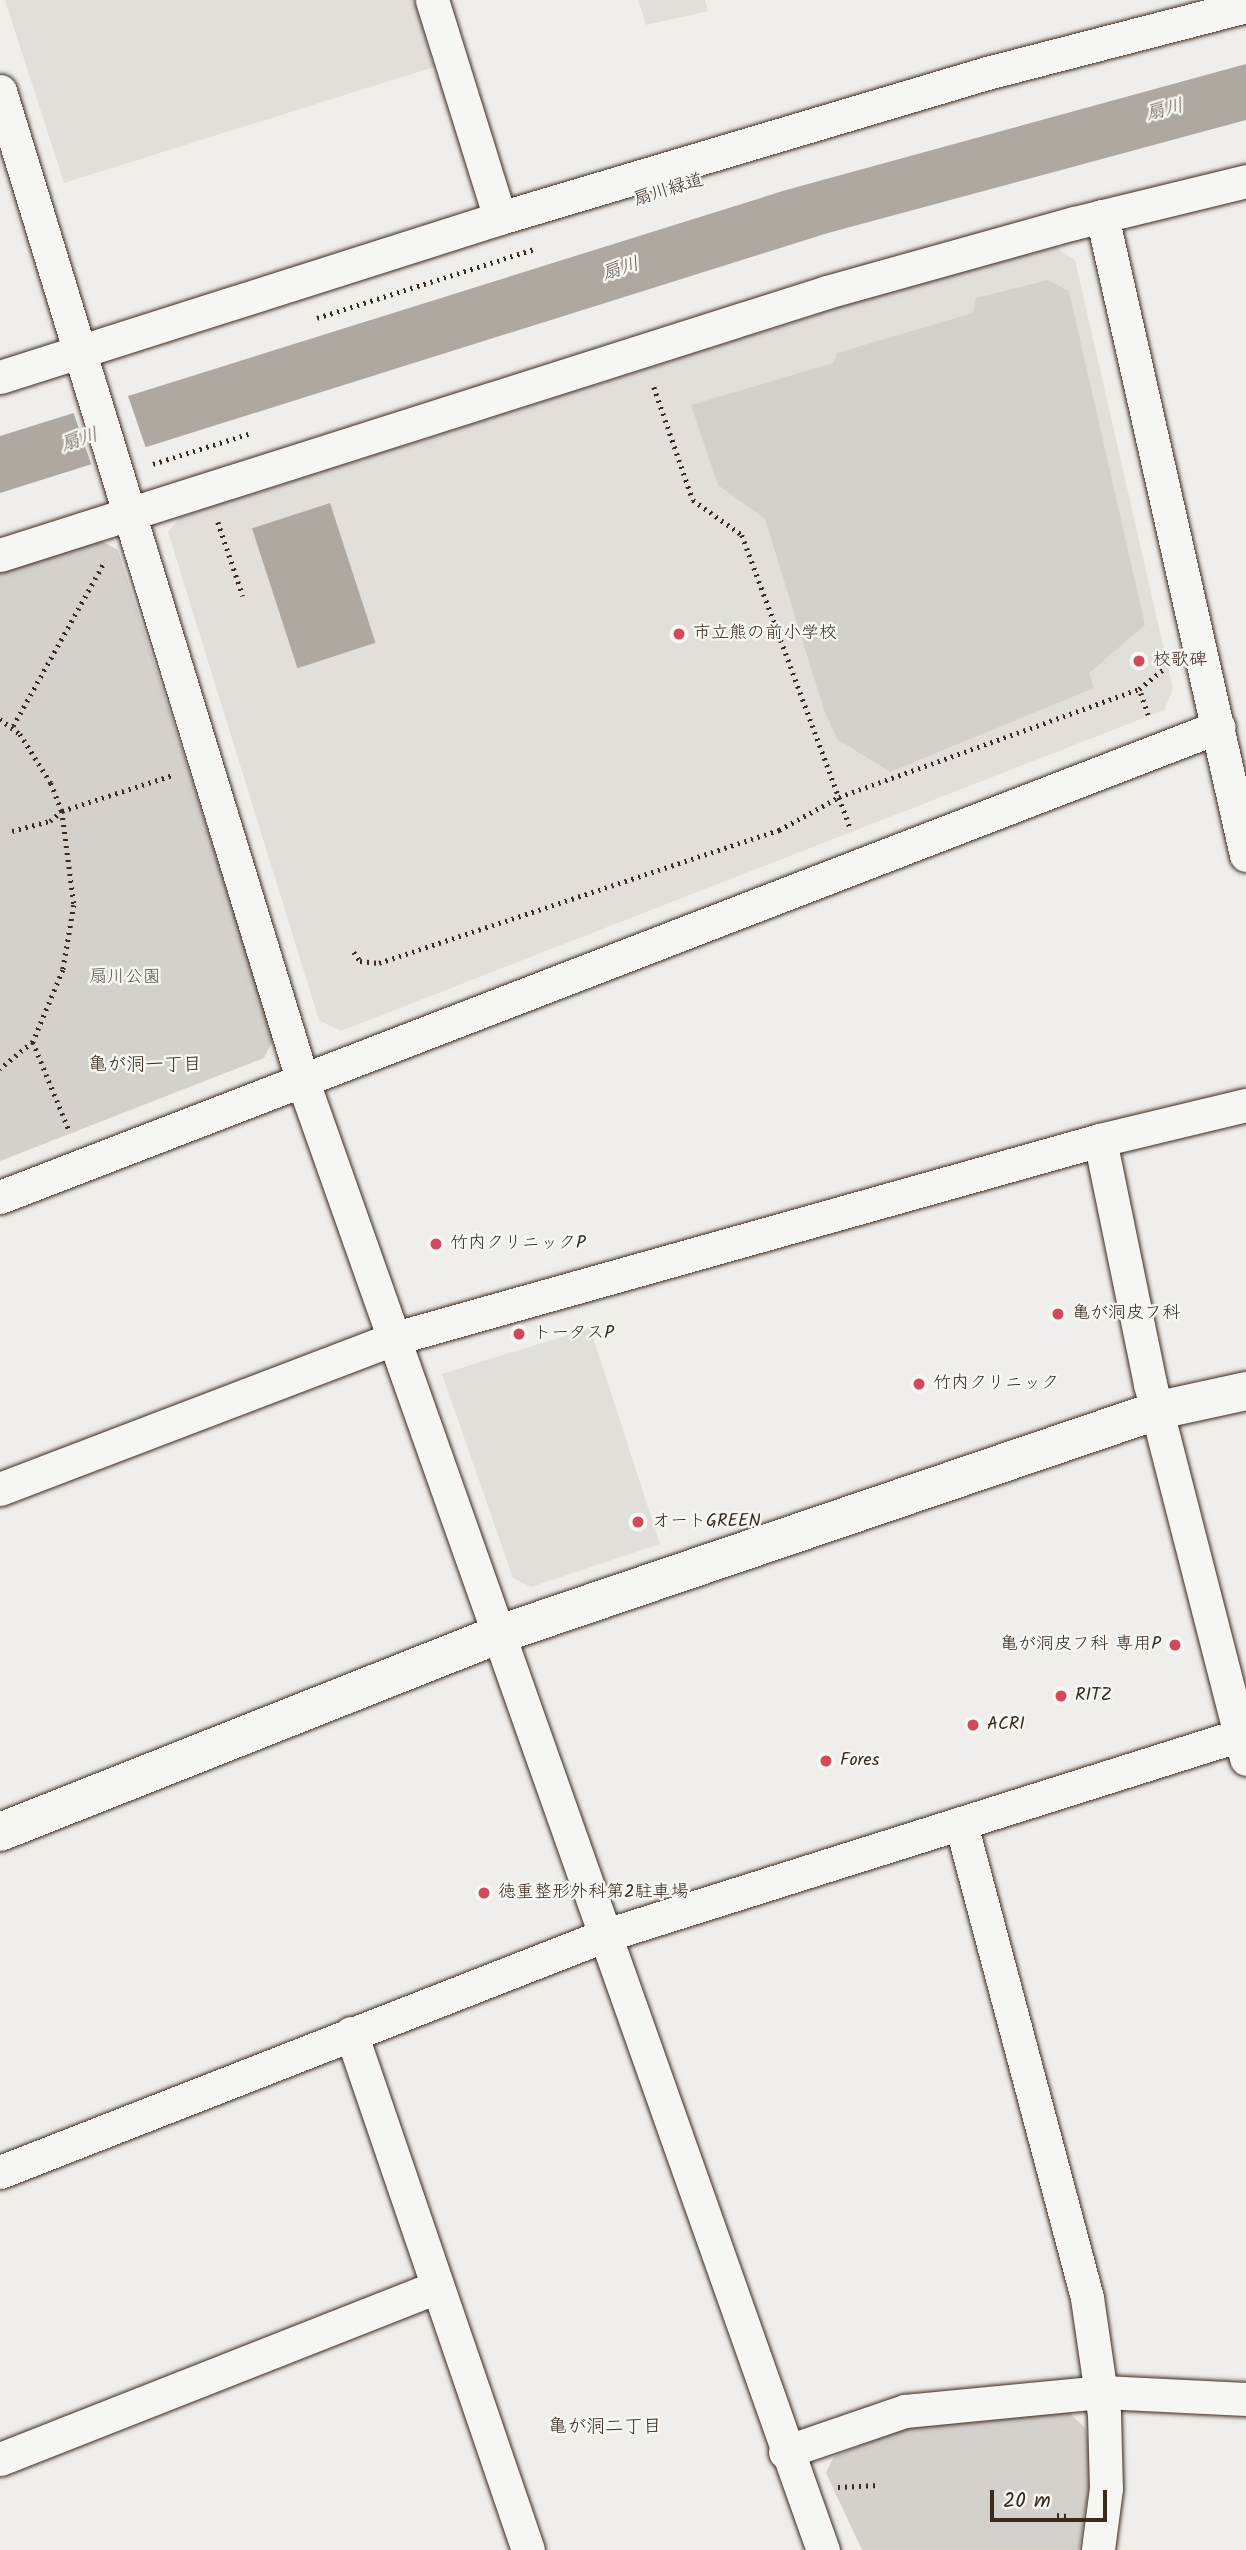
<!DOCTYPE html>
<meta charset="utf-8">
<style>
body{margin:0}
#map{position:relative;width:1246px;height:2550px;overflow:hidden;background:#efeeea;font-family:Kalam,"Klee One",sans-serif}
div>[style]{position:absolute}
[style*='--x']{left:calc(var(--x)*1px);top:calc(var(--y)*1px);width:calc(var(--w)*1px);rotate:calc(var(--a)*1deg)}
.built>*{inset:0;background:#e2dfdb}
.green>*{inset:0;background:#d4d1cc}
.water>*{inset:0;background:#afa8a1;transform-origin:0 0}
.pier>*{inset:0;background:#efeeea;transform-origin:0 0}
.path>*{height:4.5px;margin-top:-2.25px;transform-origin:0;background:repeating-linear-gradient(90deg,#3b2a1e 0 2px,transparent 0 7px)}
.roads{filter:drop-shadow(0 0 2px #3b2a1e) drop-shadow(0 0 2px #3b2a1e)}
.street>*{height:33px;margin:-16.5px;padding:0 16.5px;transform-origin:16.5px;border-radius:16.5px;background:#f6f6f2}
.secondary>*{height:38px;margin:-19px;padding:0 19px;transform-origin:19px;border-radius:19px;background:#f6f6f2}
.dots>*{width:19px;height:19px;translate:-50% -50%;box-sizing:border-box;border:4px solid #f6f6f2;border-radius:50%}
span{translate:-50% -50%;white-space:nowrap;text-align:center;line-height:1.15;-webkit-text-stroke:5px #f6f6f2;paint-order:stroke}
.street-label{font-size:18px;color:#3b2a1e}
.poi-label{font-size:18px;color:#3b2a1e}
.left{translate:0 -50%;text-align:left}
.right{translate:-100% -50%;text-align:right}
.park-label{font-size:18px;color:#61544a}
.water-label{font-size:19px;color:#64564c;font-style:italic}
.neighbourhood-label{font-size:19px;color:#3b2a1e}
.scale{position:absolute;left:990px;top:2490px;width:117px;height:32px;box-sizing:border-box;border:4px solid #3b2a1e;border-top:0;padding-left:9px;font-size:21px;line-height:24px;white-space:nowrap;color:#3b2a1e;-webkit-text-stroke:5px #f6f6f2;paint-order:stroke}
</style>
<div id="map">
<div class="built">
<i style="clip-path:polygon(5px 0,414px 0,434px 67px,64px 183px)"></i>
<i style="clip-path:polygon(638px 0,705px 0,708px 11px,646px 25px)"></i>
<i style="clip-path:polygon(1054px 247px,1075px 260px,1173px 689px,1164px 710px,341px 1031px,319px 1020px,168px 532px,180px 517px,850px 304px)"></i>
<i style="clip-path:polygon(590px 1328px,660px 1544px,531px 1587px,513px 1578px,442px 1374px)"></i>
</div>
<div class="green">
<i style="clip-path:polygon(1048px 280px,1069px 291px,1145px 625px,1089px 673px,1094px 688px,890px 772px,837px 739px,824px 710px,765px 519px,718px 485px,691px 405px,833px 363px,837px 353px,973px 313px,976px 298px)"></i>
<i style="clip-path:polygon(94px 537px,118px 550px,274px 1038px,264px 1058px,0 1161px,0 567px)"></i>
<i style="clip-path:polygon(1068px 2411px,1085px 2428px,1089px 2446px,1089px 2488px,1079px 2550px,862px 2550px,826px 2473px,834px 2456px,912px 2426px)"></i>
</div>
<div class="water">
<i style="clip-path:polygon(1246px 64px,1246px 120px,828px 233px,0 493px,0 436px,786px 190px)"></i>
<i style="left:330px;top:503px;width:147px;height:82px;rotate:72deg"></i>
</div>
<div class="pier">
<i style="left:127px;top:393px;width:61px;height:57px;rotate:71deg"></i>
</div>
<div class="path">
<i style="--x:317;--y:318;--w:229;--a:-17.6"></i>
<i style="--x:654;--y:387;--w:120;--a:71"></i>
<i style="--x:693;--y:500;--w:60;--a:35.5"></i>
<i style="--x:742;--y:535;--w:314;--a:69.7"></i>
<i style="--x:153;--y:464;--w:100;--a:-17.5"></i>
<i style="--x:218;--y:522;--w:78;--a:71.3"></i>
<i style="--x:1148;--y:715;--w:28;--a:-109"></i>
<i style="--x:1139;--y:689;--w:33;--a:-39"></i>
<i style="--x:0;--y:719;--w:25;--a:37"></i>
<i style="--x:20;--y:734;--w:58;--a:57.7"></i>
<i style="--x:51;--y:783;--w:30;--a:69"></i>
<i style="--x:62;--y:811;--w:95;--a:82.7"></i>
<i style="--x:74;--y:905;--w:66;--a:99.6"></i>
<i style="--x:63;--y:970;--w:78;--a:112.6"></i>
<i style="--x:33;--y:1042;--w:43;--a:140.7"></i>
<i style="--x:13;--y:726;--w:189;--a:-60.9"></i>
<i style="--x:12;--y:831;--w:39;--a:-15"></i>
<i style="--x:50;--y:821;--w:16;--a:-40"></i>
<i style="--x:62;--y:811;--w:117;--a:-18"></i>
<i style="--x:354;--y:952;--w:11;--a:56"></i>
<i style="--x:360;--y:961;--w:19;--a:6"></i>
<i style="--x:379;--y:963;--w:422;--a:-18.4"></i>
<i style="--x:779;--y:830;--w:68;--a:-28.8"></i>
<i style="--x:839;--y:797;--w:319;--a:-19.8"></i>
<i style="--x:33;--y:1042;--w:97;--a:67.7"></i>
<i style="--x:838;--y:2487;--w:41;--a:-2.8"></i>
<i style="--x:1057;--y:2515;--w:11;--a:5"></i>
</div>
<div class="roads">
<div class="street">
<i style="--x:432;--y:0;--w:228;--a:72.7"></i>
<i style="--x:0;--y:91;--w:1033;--a:73"></i>
<i style="--x:302;--y:1079;--w:1561;--a:70.5"></i>
<i style="--x:1102;--y:216;--w:655;--a:77.3"></i>
<i style="--x:0;--y:377;--w:525;--a:-17.64"></i>
<i style="--x:500;--y:218;--w:508;--a:-16.58"></i>
<i style="--x:987;--y:73;--w:268;--a:-14.5"></i>
<i style="--x:0;--y:555;--w:868;--a:-17.64"></i>
<i style="--x:827;--y:292;--w:256;--a:-15.6"></i>
<i style="--x:1074;--y:223;--w:177;--a:-13.7"></i>
<i style="--x:1100;--y:1140;--w:249;--a:78.4"></i>
<i style="--x:1150;--y:1384;--w:387;--a:75.6"></i>
<i style="--x:0;--y:1197;--w:1306;--a:-21.1"></i>
<i style="--x:0;--y:1489;--w:420;--a:-20.9"></i>
<i style="--x:392;--y:1339;--w:735;--a:-15.7"></i>
<i style="--x:1100;--y:1140;--w:150;--a:-13.5"></i>
<i style="--x:961;--y:1824;--w:490;--a:75.1"></i>
<i style="--x:1087;--y:2298;--w:117;--a:81.7"></i>
<i style="--x:1104;--y:2414;--w:74;--a:88.5"></i>
<i style="--x:1106;--y:2488;--w:63;--a:97.4"></i>
<i style="--x:351;--y:2033;--w:546;--a:71.1"></i>
<i style="--x:0;--y:2172;--w:648;--a:-21.37"></i>
<i style="--x:603;--y:1936;--w:668;--a:-17.51"></i>
<i style="--x:785;--y:2452;--w:127;--a:-18.9"></i>
<i style="--x:905;--y:2411;--w:199;--a:-5.5"></i>
<i style="--x:1103;--y:2392;--w:143;--a:2.8"></i>
<i style="--x:0;--y:2459;--w:469;--a:-21.5"></i>
</div>
<div class="secondary">
<i style="--x:0;--y:1832;--w:535;--a:-21.62"></i>
<i style="--x:497;--y:1635;--w:699;--a:-18.77"></i>
<i style="--x:1159;--y:1410;--w:89;--a:-12.3"></i>
</div>
</div>
<div class="dots">
<i style="left:679px;top:634px;background:#d1495b"></i>
<i style="left:1139px;top:661px;background:#d1495b"></i>
<i style="left:436px;top:1244px;background:#d1495b"></i>
<i style="left:1058px;top:1314px;background:#d1495b"></i>
<i style="left:519px;top:1334px;background:#d1495b"></i>
<i style="left:919px;top:1384px;background:#d1495b"></i>
<i style="left:638px;top:1522px;background:#d1495b"></i>
<i style="left:1175px;top:1645px;background:#d1495b"></i>
<i style="left:1061px;top:1696px;background:#d1495b"></i>
<i style="left:973px;top:1725px;background:#d1495b"></i>
<i style="left:826px;top:1761px;background:#d1495b"></i>
<i style="left:484px;top:1893px;background:#d1495b"></i>
</div>
<div class="street-label">
<span style="left:669px;top:191px;rotate:-17deg">扇川緑道</span>
</div>
<div class="poi-label">
<span class="left" style="left:693px;top:634px">市立熊の前小学校</span>
<span class="left" style="left:1153px;top:661px">校歌碑</span>
<span class="left" style="left:450px;top:1244px">竹内クリニックP</span>
<span class="left" style="left:1072px;top:1314px">亀が洞皮フ科</span>
<span class="left" style="left:533px;top:1334px">トータスP</span>
<span class="left" style="left:933px;top:1384px">竹内クリニック</span>
<span class="left" style="left:652px;top:1522px">オートGREEN</span>
<span class="right" style="left:1161px;top:1645px">亀が洞皮フ科 専用P</span>
<span class="left" style="left:1075px;top:1696px">RITZ</span>
<span class="left" style="left:987px;top:1725px">ACRI</span>
<span class="left" style="left:840px;top:1761px">Fores</span>
<span class="left" style="left:498px;top:1893px">徳重整形外科第2駐車場</span>
</div>
<div class="park-label">
<span style="left:125px;top:978px">扇川公園</span>
</div>
<div class="water-label">
<span style="left:1165px;top:111px;rotate:-14deg">扇川</span>
<span style="left:621px;top:270px;rotate:-18deg">扇川</span>
<span style="left:80px;top:441px;rotate:-18deg">扇川</span>
</div>
<div class="neighbourhood-label">
<span style="left:145px;top:1066px">亀が洞一丁目</span>
<span style="left:605px;top:2428px">亀が洞二丁目</span>
</div>
<div class="scale">20 m</div>
</div>
